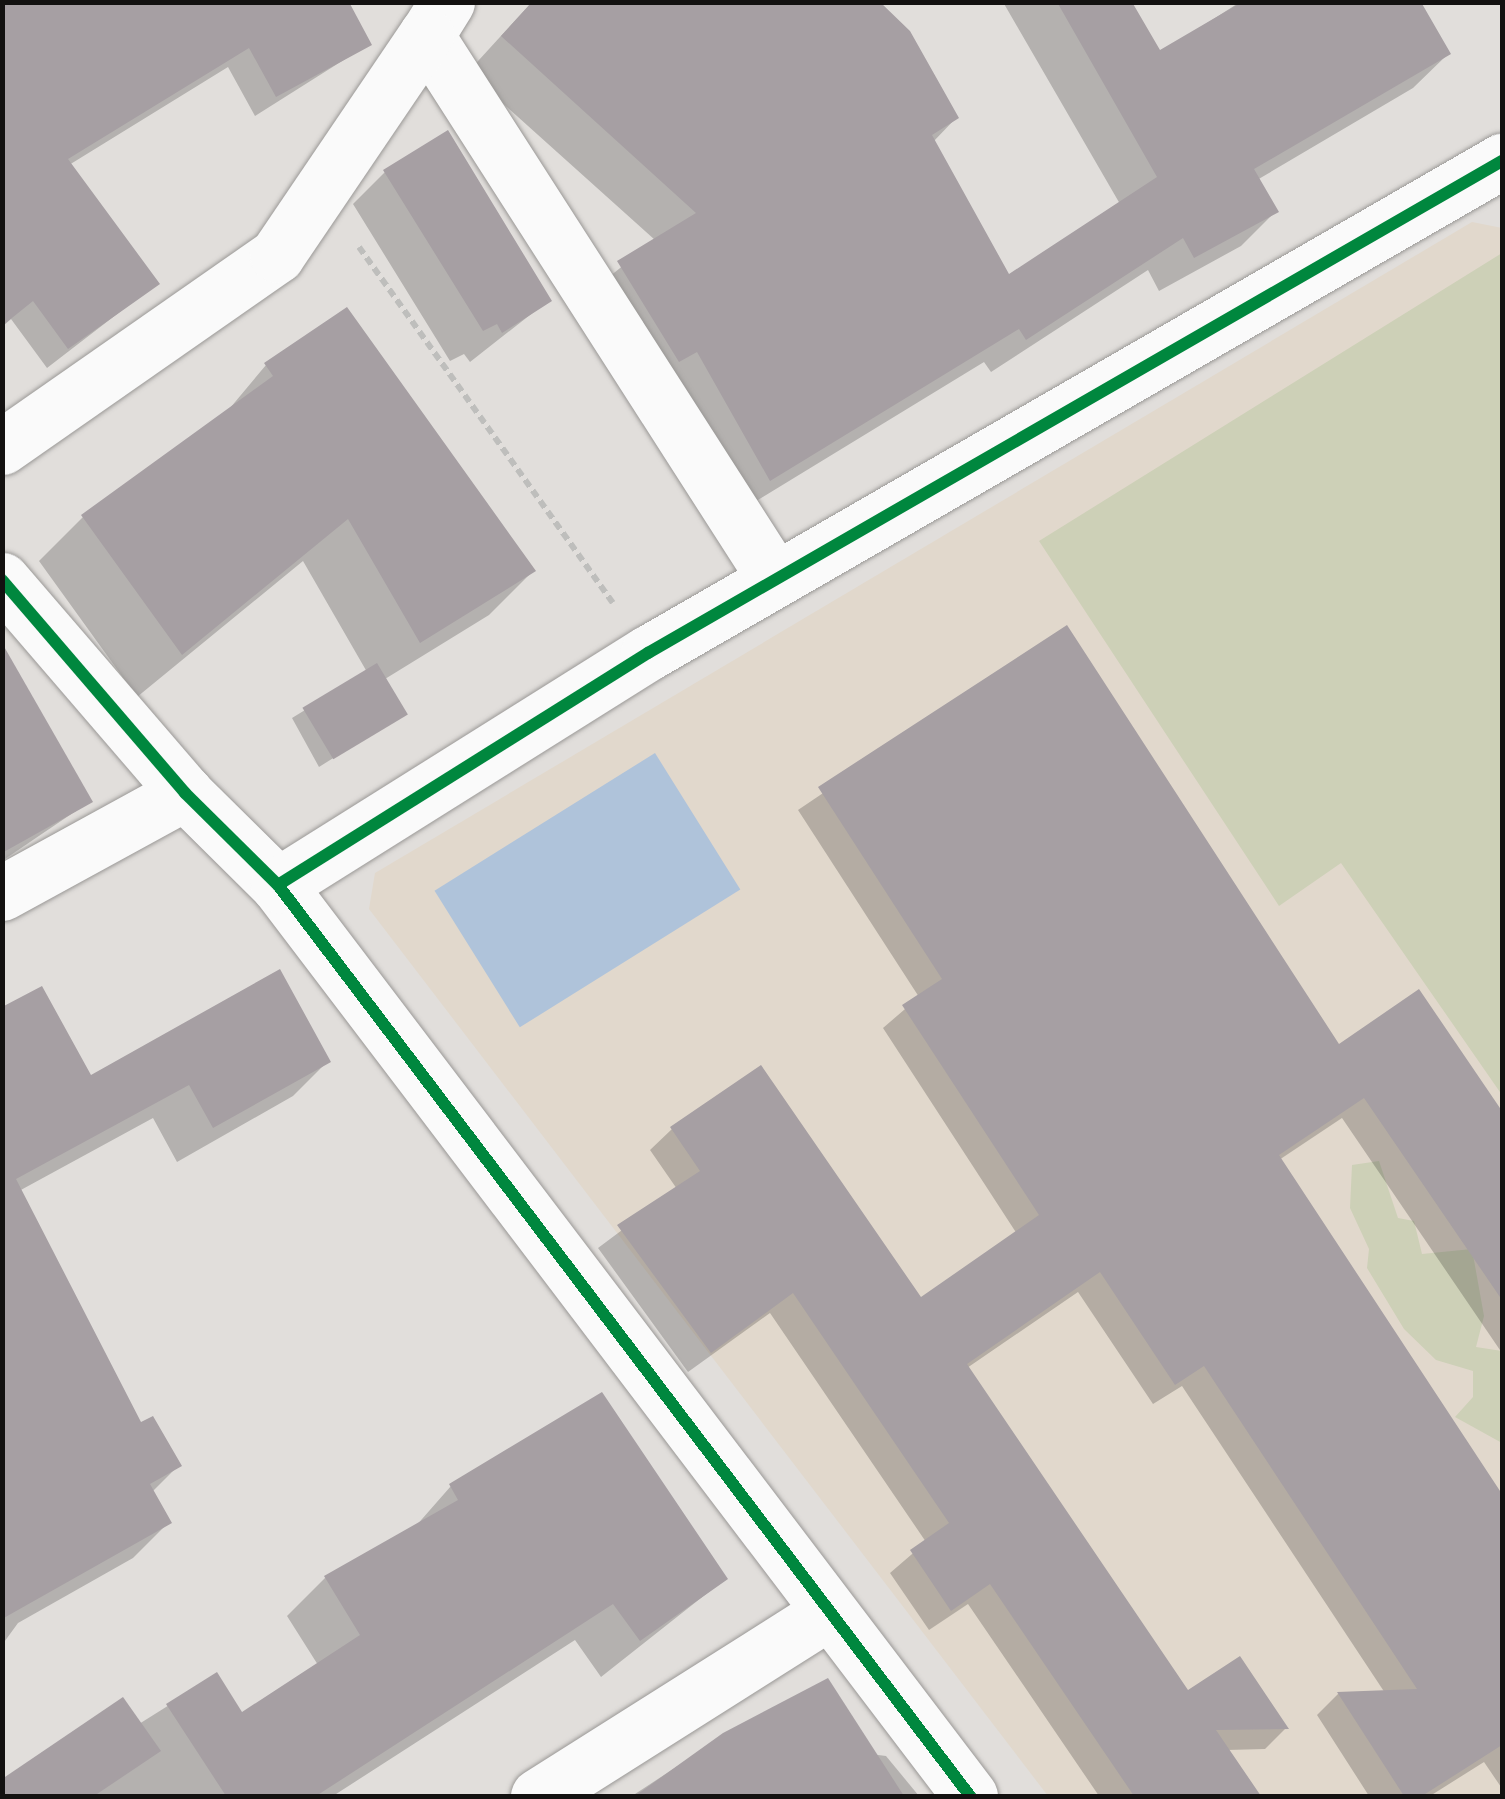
<!DOCTYPE html>
<style>
body{margin:0}
#map{position:relative;width:1505px;height:1799px;overflow:hidden;background:#e1dedb;font-family:"Noto Serif",serif}
div>[style]{position:absolute}
[style*='--x']{left:calc(var(--x)*1px);top:calc(var(--y)*1px);width:calc(var(--w)*1px);rotate:calc(var(--a)*1deg)}
.education>*{inset:0;background:#e1d8cc}
.green>*{inset:0;background:#cdd0b7}
.water>*{inset:0;background:#afc3da;transform-origin:0 0}
.shadow>*{inset:0;background:#0003}
.building>*{inset:0;background:#a69fa3;transform-origin:0 0}
.path>*{height:6px;margin-top:-3px;transform-origin:0;background:repeating-linear-gradient(90deg,#bebebc 0 8px,transparent 0 13px)}
.roads{filter:drop-shadow(0 0 2px #9a9896) drop-shadow(0 0 2px #9a9896)}
.street>*{height:55px;margin:-27.5px;padding:0 27.5px;transform-origin:27.5px;border-radius:27.5px;background:#fafafa}
.cycleway>*{height:12px;margin:-6px;padding:0 6px;transform-origin:6px;border-radius:6px;background:#00873e}
span{translate:-50% -50%;white-space:nowrap;text-align:center;line-height:1.15;-webkit-text-stroke:8px #f0ebe7;paint-order:stroke}
.frame{position:absolute;inset:0;border:5px solid #131110;pointer-events:none}
</style>
<div id="map">
<div class="education">
<i style="clip-path:polygon(1472px 222px,1502px 228px,1502px 1796px,1048px 1796px,369px 909px,375px 873px)"></i>
</div>
<div class="green">
<i style="clip-path:polygon(1502px 253px,1502px 1095px,1341px 863px,1279px 906px,1039px 541px)"></i>
<i style="clip-path:polygon(1379px 1161px,1398px 1218px,1414px 1221px,1422px 1254px,1472px 1249px,1484px 1316px,1476px 1347px,1502px 1351px,1502px 1443px,1455px 1417px,1473px 1397px,1473px 1371px,1436px 1360px,1404px 1329px,1367px 1268px,1369px 1249px,1350px 1208px,1352px 1165px)"></i>
</div>
<div class="water">
<i style="left:655px;top:753px;width:161px;height:260px;rotate:58deg"></i>
</div>
<div class="shadow">
<i style="clip-path:polygon(2px 2px,369px 44px,255px 116px,228px 67px,69px 165px,156px 284px,47px 368px,11px 319px,2px 327px)"></i>
<i style="clip-path:polygon(532px 2px,956px 118px,933px 142px,1008px 278px,1120px 204px,1003px 2px,1129px 2px,1159px 54px,1240px 2px,1418px 2px,1448px 54px,1413px 88px,1257px 180px,1276px 211px,1241px 246px,1159px 291px,1148px 270px,991px 372px,984px 362px,735px 514px,584px 297px,655px 240px,468px 72px)"></i>
<i style="clip-path:polygon(385px 172px,549px 300px,470px 362px,464px 354px,450px 361px,353px 204px)"></i>
<i style="clip-path:polygon(266px 365px,533px 571px,489px 615px,385px 679px,405px 713px,319px 767px,292px 718px,367px 672px,303px 561px,137px 697px,39px 561px,83px 517px,225px 414px)"></i>
<i style="clip-path:polygon(1066px 629px,1338px 1048px,1419px 992px,1502px 1115px,1502px 1353px,1342px 1118px,1279px 1160px,1502px 1498px,1501px 1787px,1484px 1762px,1430px 1796px,1369px 1796px,1317px 1715px,1338px 1694px,1385px 1693px,1182px 1386px,1153px 1404px,1078px 1292px,967px 1368px,1187px 1693px,1286px 1728px,1265px 1749px,1227px 1750px,1258px 1796px,1099px 1796px,968px 1604px,929px 1630px,890px 1573px,926px 1542px,770px 1313px,688px 1372px,598px 1248px,677px 1189px,650px 1150px,672px 1129px,920px 1300px,1017px 1234px,883px 1028px,919px 997px,798px 810px)"></i>
<i style="clip-path:polygon(2px 690px,89px 802px,2px 861px)"></i>
<i style="clip-path:polygon(2px 1010px,90px 1079px,328px 1061px,293px 1096px,177px 1162px,153px 1118px,19px 1191px,140px 1426px,179px 1465px,152px 1492px,168px 1523px,133px 1558px,18px 1623px,2px 1645px)"></i>
<i style="clip-path:polygon(451px 1486px,725px 1579px,601px 1677px,575px 1640px,333px 1796px,2px 1796px,2px 1782px,139px 1724px,217px 1675px,242px 1715px,318px 1665px,287px 1616px,325px 1578px,415px 1527px)"></i>
<i style="clip-path:polygon(725px 1735px,886px 1756px,919px 1796px,632px 1796px)"></i>
</div>
<div class="building">
<i style="clip-path:polygon(2px 2px,349px 2px,372px 45px,276px 97px,249px 48px,68px 159px,160px 284px,68px 349px,33px 301px,2px 326px)"></i>
<i style="clip-path:polygon(532px 2px,880px 2px,910px 31px,959px 118px,932px 135px,1009px 274px,1157px 177px,1057px 2px,1132px 2px,1160px 50px,1242px 2px,1421px 2px,1451px 54px,1254px 169px,1279px 212px,1194px 258px,1183px 238px,1026px 340px,1019px 329px,770px 481px,697px 352px,679px 362px,617px 261px,696px 213px,501px 36px)"></i>
<i style="clip-path:polygon(448px 130px,552px 301px,502px 333px,497px 324px,483px 331px,383px 170px)"></i>
<i style="clip-path:polygon(347px 307px,536px 571px,420px 643px,348px 519px,182px 655px,81px 515px,273px 376px,264px 363px)"></i>
<i style="clip-path:polygon(1067px 625px,1339px 1044px,1419px 989px,1502px 1111px,1502px 1300px,1364px 1098px,1279px 1155px,1502px 1494px,1502px 1745px,1422px 1796px,1404px 1796px,1337px 1692px,1417px 1689px,1204px 1366px,1175px 1385px,1100px 1272px,967px 1364px,1188px 1690px,1240px 1656px,1289px 1729px,1216px 1730px,1261px 1796px,1134px 1796px,990px 1584px,951px 1611px,910px 1550px,949px 1523px,793px 1293px,711px 1353px,617px 1225px,700px 1171px,670px 1127px,761px 1065px,921px 1297px,1039px 1215px,902px 1005px,942px 979px,818px 787px)"></i>
<i style="clip-path:polygon(2px 643px,93px 802px,2px 853px)"></i>
<i style="left:377px;top:663px;width:60px;height:87px;rotate:59deg"></i>
<i style="clip-path:polygon(280px 969px,331px 1062px,213px 1128px,189px 1085px,16px 1179px,141px 1422px,153px 1416px,182px 1466px,150px 1484px,172px 1523px,2px 1619px,2px 1007px,42px 986px,91px 1075px)"></i>
<i style="clip-path:polygon(602px 1392px,728px 1579px,640px 1641px,613px 1604px,316px 1796px,226px 1796px,166px 1704px,217px 1672px,242px 1712px,360px 1635px,324px 1576px,458px 1500px,449px 1484px)"></i>
<i style="clip-path:polygon(828px 1678px,904px 1796px,635px 1796px,723px 1733px)"></i>
<i style="clip-path:polygon(123px 1697px,161px 1751px,94px 1796px,2px 1796px,2px 1779px)"></i>
</div>
<div class="path">
<i style="--x:359;--y:247;--w:437;--a:54.5"></i>
</div>
<div class="roads">
<div class="street">
<i style="--x:447;--y:2;--w:39;--a:122"></i>
<i style="--x:426;--y:35;--w:646;--a:57.32"></i>
<i style="--x:2;--y:447;--w:335;--a:-34.9"></i>
<i style="--x:277;--y:255;--w:266;--a:-55.9"></i>
<i style="--x:2;--y:580;--w:281;--a:49.3"></i>
<i style="--x:185;--y:793;--w:131;--a:44.7"></i>
<i style="--x:278;--y:885;--w:1144;--a:52.78"></i>
<i style="--x:278;--y:885;--w:437;--a:-32.1"></i>
<i style="--x:648;--y:653;--w:986;--a:-29.95"></i>
<i style="--x:2;--y:893;--w:209;--a:-28.7"></i>
<i style="--x:538;--y:1796;--w:342;--a:-32.3"></i>
</div>
</div>
<div class="cycleway">
<i style="--x:2;--y:580;--w:281;--a:49.3"></i>
<i style="--x:185;--y:793;--w:131;--a:44.7"></i>
<i style="--x:278;--y:885;--w:1144;--a:52.78"></i>
<i style="--x:278;--y:885;--w:437;--a:-32.1"></i>
<i style="--x:648;--y:653;--w:986;--a:-29.95"></i>
</div>
<div class="frame"></div>
</div>
